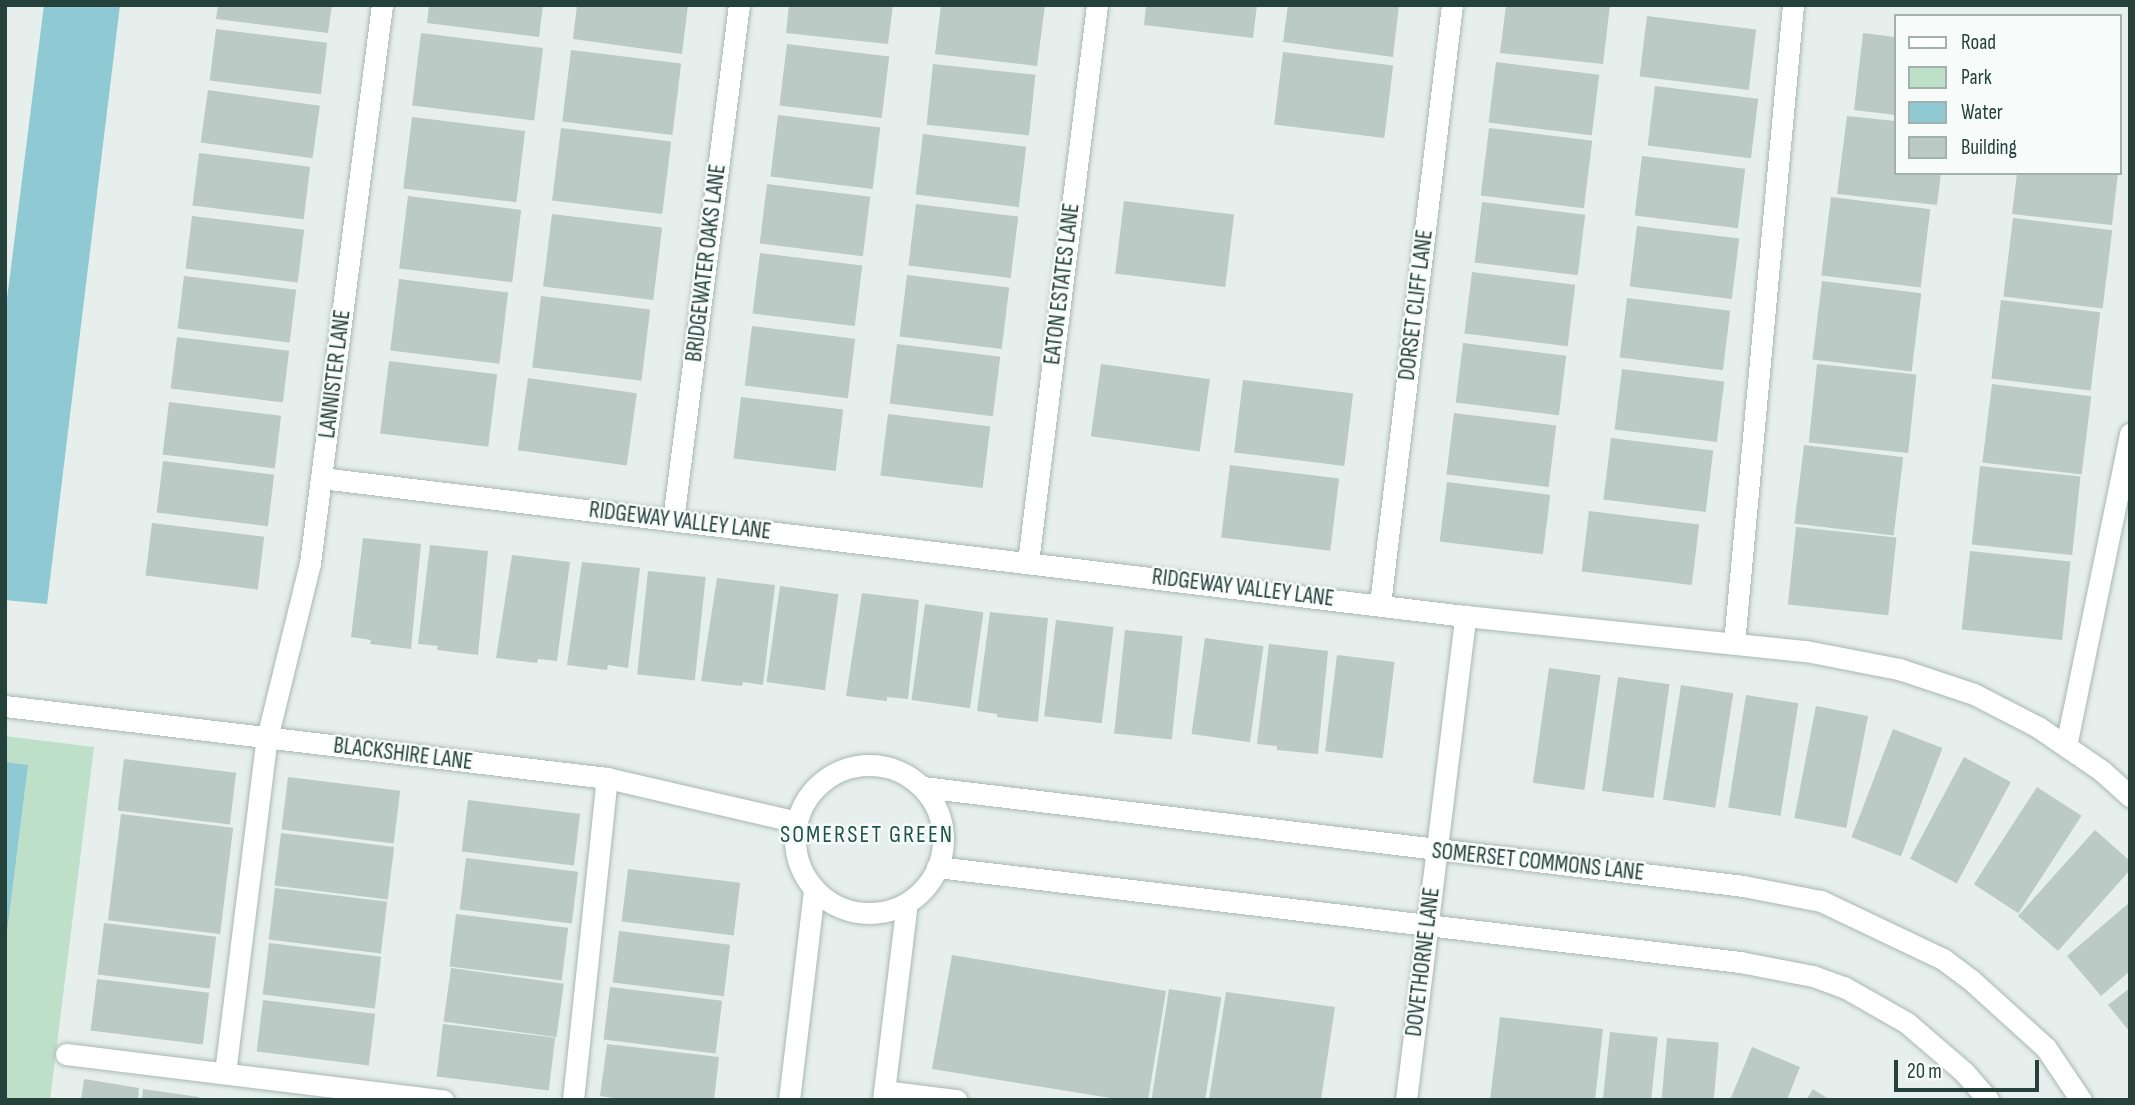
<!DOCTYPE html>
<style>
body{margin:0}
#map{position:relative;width:2135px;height:1105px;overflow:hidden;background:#e6efeb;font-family:"Sofia Sans Condensed",sans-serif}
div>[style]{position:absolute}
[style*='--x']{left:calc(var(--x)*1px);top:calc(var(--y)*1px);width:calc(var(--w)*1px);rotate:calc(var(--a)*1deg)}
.green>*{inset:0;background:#bfe0c8}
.water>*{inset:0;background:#8ec9d4}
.building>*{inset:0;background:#bbcac4;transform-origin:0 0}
.roads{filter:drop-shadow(0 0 2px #a8b8b2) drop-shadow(0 0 2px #a8b8b2)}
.service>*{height:21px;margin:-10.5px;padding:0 10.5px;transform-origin:10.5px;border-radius:10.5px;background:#fff}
.minor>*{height:21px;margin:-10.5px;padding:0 10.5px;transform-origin:10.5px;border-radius:10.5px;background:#fff}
.minor>.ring{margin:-10.5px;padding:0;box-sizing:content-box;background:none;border:21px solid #fff;border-radius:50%}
span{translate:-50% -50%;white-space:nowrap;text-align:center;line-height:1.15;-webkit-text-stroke:5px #f7fbf9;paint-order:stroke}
.street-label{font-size:23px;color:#24423a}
.neighbourhood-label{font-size:24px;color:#1f5548;letter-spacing:2px}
.frame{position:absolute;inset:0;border:7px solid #24423a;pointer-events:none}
.legend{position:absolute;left:1894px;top:14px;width:228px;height:161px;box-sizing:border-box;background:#f7fbf9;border:2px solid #a3b1ad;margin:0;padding:9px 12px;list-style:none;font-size:21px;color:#24423a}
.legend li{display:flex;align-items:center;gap:14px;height:35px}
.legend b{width:35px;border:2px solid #a3b1ad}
.scale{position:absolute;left:1894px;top:1060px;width:145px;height:32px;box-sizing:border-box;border:4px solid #24423a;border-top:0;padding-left:9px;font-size:21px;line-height:24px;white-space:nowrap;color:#24423a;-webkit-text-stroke:5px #f7fbf9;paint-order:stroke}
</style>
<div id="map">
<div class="green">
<i style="clip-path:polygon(5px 736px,94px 747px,50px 1100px,5px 1100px)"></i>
</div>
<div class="water">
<i style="clip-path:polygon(44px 5px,120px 5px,47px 604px,5px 600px,5px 315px)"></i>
<i style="clip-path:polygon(5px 762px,28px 765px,5px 947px)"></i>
</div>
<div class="building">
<i style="clip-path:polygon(218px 5px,332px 5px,328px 33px,216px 19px)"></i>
<i style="clip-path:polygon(429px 5px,543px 5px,539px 37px,427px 23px)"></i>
<i style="clip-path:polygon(577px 5px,688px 5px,682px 54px,573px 39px)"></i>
<i style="clip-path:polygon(789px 5px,893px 5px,888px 44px,786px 33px)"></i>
<i style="clip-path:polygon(941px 5px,1045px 5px,1037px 66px,935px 54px)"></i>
<i style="clip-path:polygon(1146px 5px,1257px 5px,1253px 38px,1144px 25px)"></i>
<i style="clip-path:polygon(1288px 5px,1399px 5px,1393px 57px,1283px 42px)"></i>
<i style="clip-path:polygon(1506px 5px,1610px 5px,1603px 64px,1500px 53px)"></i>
<i style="left:1647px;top:16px;width:110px;height:61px;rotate:7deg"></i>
<i style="left:216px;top:29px;width:112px;height:52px;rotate:7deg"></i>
<i style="left:421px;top:33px;width:123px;height:73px;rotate:7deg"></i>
<i style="clip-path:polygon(1863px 33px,1895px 37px,1895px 115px,1854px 110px)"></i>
<i style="left:787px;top:44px;width:103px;height:62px;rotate:7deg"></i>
<i style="left:571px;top:50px;width:111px;height:72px;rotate:7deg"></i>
<i style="left:1283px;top:52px;width:111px;height:73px;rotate:7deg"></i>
<i style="left:1496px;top:62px;width:104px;height:61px;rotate:7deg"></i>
<i style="left:933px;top:64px;width:103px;height:61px;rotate:6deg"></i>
<i style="left:1655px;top:86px;width:104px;height:60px;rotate:7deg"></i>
<i style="left:208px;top:90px;width:113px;height:53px;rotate:8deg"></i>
<i style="left:778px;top:115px;width:103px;height:62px;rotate:7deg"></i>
<i style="clip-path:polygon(1847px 116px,1895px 121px,1895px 173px,1941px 173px,1937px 205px,1837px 194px)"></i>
<i style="left:412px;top:117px;width:114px;height:72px;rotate:7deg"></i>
<i style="left:561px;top:128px;width:111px;height:73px;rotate:7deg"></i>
<i style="left:1489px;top:128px;width:104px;height:68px;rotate:7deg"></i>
<i style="left:923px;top:134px;width:104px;height:61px;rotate:7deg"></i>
<i style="left:199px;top:153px;width:112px;height:53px;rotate:7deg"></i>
<i style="left:1642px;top:156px;width:104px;height:60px;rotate:7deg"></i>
<i style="clip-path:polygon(2017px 173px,2118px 173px,2112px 225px,2012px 214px)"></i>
<i style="left:767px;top:184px;width:104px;height:60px;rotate:7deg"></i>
<i style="left:408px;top:196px;width:114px;height:73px;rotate:7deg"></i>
<i style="left:1831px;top:197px;width:100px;height:79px;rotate:7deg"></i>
<i style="left:1124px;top:201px;width:111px;height:73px;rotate:7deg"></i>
<i style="left:1482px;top:202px;width:104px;height:61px;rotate:7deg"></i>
<i style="left:916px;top:204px;width:103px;height:62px;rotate:7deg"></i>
<i style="left:552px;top:214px;width:111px;height:73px;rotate:7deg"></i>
<i style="left:192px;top:216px;width:113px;height:53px;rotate:7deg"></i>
<i style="left:2013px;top:218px;width:100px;height:79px;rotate:7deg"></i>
<i style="left:1637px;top:226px;width:103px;height:61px;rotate:7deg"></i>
<i style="left:760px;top:253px;width:103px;height:61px;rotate:7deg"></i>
<i style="left:1472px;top:272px;width:104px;height:62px;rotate:7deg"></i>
<i style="left:907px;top:275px;width:103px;height:62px;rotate:7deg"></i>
<i style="left:184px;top:276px;width:113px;height:53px;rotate:7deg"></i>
<i style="left:399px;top:279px;width:110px;height:72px;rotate:7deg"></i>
<i style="left:1822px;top:281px;width:100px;height:79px;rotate:7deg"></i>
<i style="left:541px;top:296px;width:110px;height:72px;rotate:7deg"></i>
<i style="left:1627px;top:298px;width:104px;height:60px;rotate:7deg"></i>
<i style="left:2001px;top:300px;width:100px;height:79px;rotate:7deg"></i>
<i style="left:752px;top:326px;width:104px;height:60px;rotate:7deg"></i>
<i style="left:177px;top:337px;width:113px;height:52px;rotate:7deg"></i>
<i style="left:1463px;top:343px;width:104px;height:60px;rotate:7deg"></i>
<i style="left:897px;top:344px;width:104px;height:60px;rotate:7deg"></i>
<i style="left:389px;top:361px;width:109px;height:73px;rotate:7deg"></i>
<i style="left:1101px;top:364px;width:110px;height:73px;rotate:8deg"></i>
<i style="left:1817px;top:364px;width:100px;height:79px;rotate:6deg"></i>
<i style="left:1622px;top:369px;width:103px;height:61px;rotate:7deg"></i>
<i style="left:528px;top:378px;width:110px;height:73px;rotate:8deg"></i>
<i style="left:1243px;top:380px;width:111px;height:73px;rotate:7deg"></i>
<i style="left:1992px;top:384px;width:100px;height:79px;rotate:7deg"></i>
<i style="left:741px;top:397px;width:103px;height:62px;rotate:7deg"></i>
<i style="left:169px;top:402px;width:113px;height:53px;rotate:7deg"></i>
<i style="left:1454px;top:413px;width:103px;height:62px;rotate:7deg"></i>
<i style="left:888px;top:414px;width:103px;height:62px;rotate:7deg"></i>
<i style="left:1611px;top:438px;width:103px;height:62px;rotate:7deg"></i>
<i style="left:1804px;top:445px;width:100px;height:79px;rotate:7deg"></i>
<i style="left:163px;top:461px;width:112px;height:52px;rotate:7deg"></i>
<i style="left:1230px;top:465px;width:110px;height:73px;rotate:7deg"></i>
<i style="left:1980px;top:466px;width:101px;height:79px;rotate:6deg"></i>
<i style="left:1447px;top:482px;width:104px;height:60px;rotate:7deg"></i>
<i style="left:1589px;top:511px;width:111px;height:61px;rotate:7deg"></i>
<i style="left:152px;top:523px;width:113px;height:53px;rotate:7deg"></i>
<i style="left:1796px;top:527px;width:101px;height:78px;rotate:6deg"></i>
<i style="clip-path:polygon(363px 538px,421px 544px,411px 649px,370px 644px,371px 640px,351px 637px)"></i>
<i style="clip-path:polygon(430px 545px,488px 551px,478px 655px,437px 650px,438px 646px,418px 644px)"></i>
<i style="left:1970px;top:551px;width:101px;height:79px;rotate:6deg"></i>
<i style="clip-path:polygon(512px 555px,570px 562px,557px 661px,538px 659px,537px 663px,496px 658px)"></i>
<i style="clip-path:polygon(582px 562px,640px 568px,628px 668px,608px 665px,607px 670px,567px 665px)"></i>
<i style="left:648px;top:571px;width:58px;height:104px;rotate:6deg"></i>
<i style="clip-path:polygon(717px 578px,775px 585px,763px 685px,743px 682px,742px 686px,701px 681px)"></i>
<i style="left:780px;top:586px;width:59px;height:97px;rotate:8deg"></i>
<i style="clip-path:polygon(862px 593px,919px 600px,908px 699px,887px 697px,887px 701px,846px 696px)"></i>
<i style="left:925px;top:604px;width:59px;height:97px;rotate:8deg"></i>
<i style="clip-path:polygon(990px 612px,1048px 618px,1038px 722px,997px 717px,997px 714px,977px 711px)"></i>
<i style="left:1056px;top:620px;width:58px;height:97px;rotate:7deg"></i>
<i style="left:1125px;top:630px;width:58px;height:104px;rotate:6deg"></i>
<i style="left:1205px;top:638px;width:59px;height:97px;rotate:8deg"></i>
<i style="clip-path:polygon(1269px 644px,1328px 651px,1318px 754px,1277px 750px,1277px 746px,1257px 744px)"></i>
<i style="left:1337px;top:655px;width:58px;height:97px;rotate:7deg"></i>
<i style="left:1549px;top:668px;width:52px;height:116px;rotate:8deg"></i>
<i style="left:1618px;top:677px;width:52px;height:115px;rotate:8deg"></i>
<i style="left:1681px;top:685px;width:53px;height:116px;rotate:9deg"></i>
<i style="left:1746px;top:695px;width:53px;height:114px;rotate:9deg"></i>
<i style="left:1816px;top:706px;width:53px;height:114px;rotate:11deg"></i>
<i style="left:1893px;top:729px;width:53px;height:116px;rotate:21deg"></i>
<i style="left:1964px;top:757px;width:53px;height:115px;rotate:28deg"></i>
<i style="left:124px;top:759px;width:113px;height:52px;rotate:7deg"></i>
<i style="left:288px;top:777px;width:113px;height:53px;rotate:7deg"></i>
<i style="left:2037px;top:787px;width:53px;height:116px;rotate:33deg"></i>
<i style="left:468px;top:800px;width:113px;height:52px;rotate:7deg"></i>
<i style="left:121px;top:814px;width:113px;height:107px;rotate:7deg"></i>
<i style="clip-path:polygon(2095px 830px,2130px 861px,2130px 870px,2058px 951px,2018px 916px)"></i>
<i style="left:281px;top:833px;width:114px;height:53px;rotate:7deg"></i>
<i style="left:466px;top:858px;width:113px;height:52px;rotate:7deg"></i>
<i style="left:628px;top:869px;width:113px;height:53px;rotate:7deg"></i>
<i style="left:275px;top:888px;width:113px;height:52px;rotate:7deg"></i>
<i style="clip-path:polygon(2130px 902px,2130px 971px,2101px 996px,2067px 956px)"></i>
<i style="left:456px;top:914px;width:113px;height:53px;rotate:7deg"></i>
<i style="left:104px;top:923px;width:113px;height:52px;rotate:7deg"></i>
<i style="left:619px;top:931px;width:112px;height:52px;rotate:7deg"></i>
<i style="left:269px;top:943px;width:113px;height:52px;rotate:7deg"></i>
<i style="clip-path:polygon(952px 955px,1166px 991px,1148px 1100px,1123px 1100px,932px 1069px)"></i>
<i style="left:451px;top:968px;width:114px;height:54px;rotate:8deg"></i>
<i style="left:97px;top:979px;width:113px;height:52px;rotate:7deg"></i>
<i style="left:610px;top:987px;width:113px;height:53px;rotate:7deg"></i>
<i style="clip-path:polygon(2130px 988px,2130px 1032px,2108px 1005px)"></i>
<i style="left:1169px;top:989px;width:53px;height:110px;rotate:9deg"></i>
<i style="clip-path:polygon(1226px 992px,1335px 1007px,1321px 1100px,1209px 1100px)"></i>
<i style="left:263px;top:1000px;width:113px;height:52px;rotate:7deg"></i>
<i style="clip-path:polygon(1500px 1017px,1603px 1029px,1595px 1100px,1490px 1100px)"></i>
<i style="left:443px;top:1024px;width:113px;height:53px;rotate:7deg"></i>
<i style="left:1610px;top:1032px;width:48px;height:68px;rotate:6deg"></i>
<i style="left:1667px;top:1038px;width:52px;height:62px;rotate:5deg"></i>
<i style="clip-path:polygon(607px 1044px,719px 1057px,714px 1100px,629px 1100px,600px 1096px)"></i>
<i style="clip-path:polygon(1752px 1047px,1800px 1067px,1787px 1100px,1730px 1100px)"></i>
<i style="clip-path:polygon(84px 1079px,139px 1088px,138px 1100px,81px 1100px)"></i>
<i style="clip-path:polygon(143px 1089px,199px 1097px,199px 1100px,142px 1100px)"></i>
<i style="clip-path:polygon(1813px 1089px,1830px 1100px,1806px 1100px)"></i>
</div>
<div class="roads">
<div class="service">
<i style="--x:1734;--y:643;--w:641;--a:-84.72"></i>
<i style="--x:2066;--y:746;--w:319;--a:-78.4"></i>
<i style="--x:66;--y:1054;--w:380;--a:7"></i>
<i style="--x:225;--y:1073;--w:338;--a:-82.9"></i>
<i style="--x:884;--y:1091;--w:73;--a:7.1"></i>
<i style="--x:573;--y:1100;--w:324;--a:-84"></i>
</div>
<div class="minor">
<i style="--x:321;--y:478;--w:1152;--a:6.88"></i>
<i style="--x:1465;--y:616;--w:343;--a:5.9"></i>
<i style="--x:1806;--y:651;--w:95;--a:11"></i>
<i style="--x:1899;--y:669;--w:79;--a:18.4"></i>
<i style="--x:1974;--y:694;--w:72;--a:27.3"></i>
<i style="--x:2038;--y:727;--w:78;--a:34.5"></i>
<i style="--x:2102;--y:771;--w:38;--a:42"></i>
<i style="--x:673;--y:520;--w:519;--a:-82.7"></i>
<i style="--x:1028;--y:562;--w:561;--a:-82.94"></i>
<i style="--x:1380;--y:604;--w:603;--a:-83.15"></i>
<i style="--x:5;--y:706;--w:606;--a:6.82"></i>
<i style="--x:607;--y:778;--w:195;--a:13"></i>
<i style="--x:267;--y:738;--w:180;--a:-76.2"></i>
<i style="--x:310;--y:563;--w:563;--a:-82.65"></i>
<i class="ring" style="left:795px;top:765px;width:127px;height:127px"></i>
<i style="--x:923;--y:787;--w:826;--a:6.88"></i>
<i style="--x:1743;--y:886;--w:79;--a:10.9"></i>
<i style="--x:1821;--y:901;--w:135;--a:25.4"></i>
<i style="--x:1943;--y:959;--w:34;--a:37"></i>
<i style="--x:1970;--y:979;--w:103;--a:42.2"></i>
<i style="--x:2046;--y:1048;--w:63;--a:56.1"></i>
<i style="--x:937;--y:867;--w:809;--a:6.75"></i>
<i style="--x:1740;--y:962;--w:74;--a:10.9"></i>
<i style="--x:1813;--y:976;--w:33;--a:20"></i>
<i style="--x:1844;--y:987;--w:73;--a:29.7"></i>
<i style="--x:1907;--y:1023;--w:75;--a:40.7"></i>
<i style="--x:1964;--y:1072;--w:37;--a:49"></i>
<i style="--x:789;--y:1100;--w:211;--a:-83.2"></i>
<i style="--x:883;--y:1100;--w:198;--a:-83.1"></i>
<i style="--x:1406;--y:1100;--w:488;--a:-83"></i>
</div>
</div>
<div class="street-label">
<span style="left:706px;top:263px;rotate:-83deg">BRIDGEWATER OAKS LANE</span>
<span style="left:1062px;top:284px;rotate:-83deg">EATON ESTATES LANE</span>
<span style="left:1416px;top:305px;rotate:-83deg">DORSET CLIFF LANE</span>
<span style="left:335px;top:374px;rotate:-83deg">LANNISTER LANE</span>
<span style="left:680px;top:521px;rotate:7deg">RIDGEWAY VALLEY LANE</span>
<span style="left:1243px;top:588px;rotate:7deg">RIDGEWAY VALLEY LANE</span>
<span style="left:403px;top:754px;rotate:7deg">BLACKSHIRE LANE</span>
<span style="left:1538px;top:862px;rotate:6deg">SOMERSET COMMONS LANE</span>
<span style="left:1423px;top:962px;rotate:-83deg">DOVETHORNE LANE</span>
</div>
<div class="neighbourhood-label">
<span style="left:867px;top:835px">SOMERSET GREEN</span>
</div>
<div class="frame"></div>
<ul class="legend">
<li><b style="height:9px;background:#fff"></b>Road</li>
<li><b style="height:19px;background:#bfe0c8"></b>Park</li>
<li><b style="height:19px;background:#8ec9d4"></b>Water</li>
<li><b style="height:19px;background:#bbcac4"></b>Building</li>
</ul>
<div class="scale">20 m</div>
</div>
